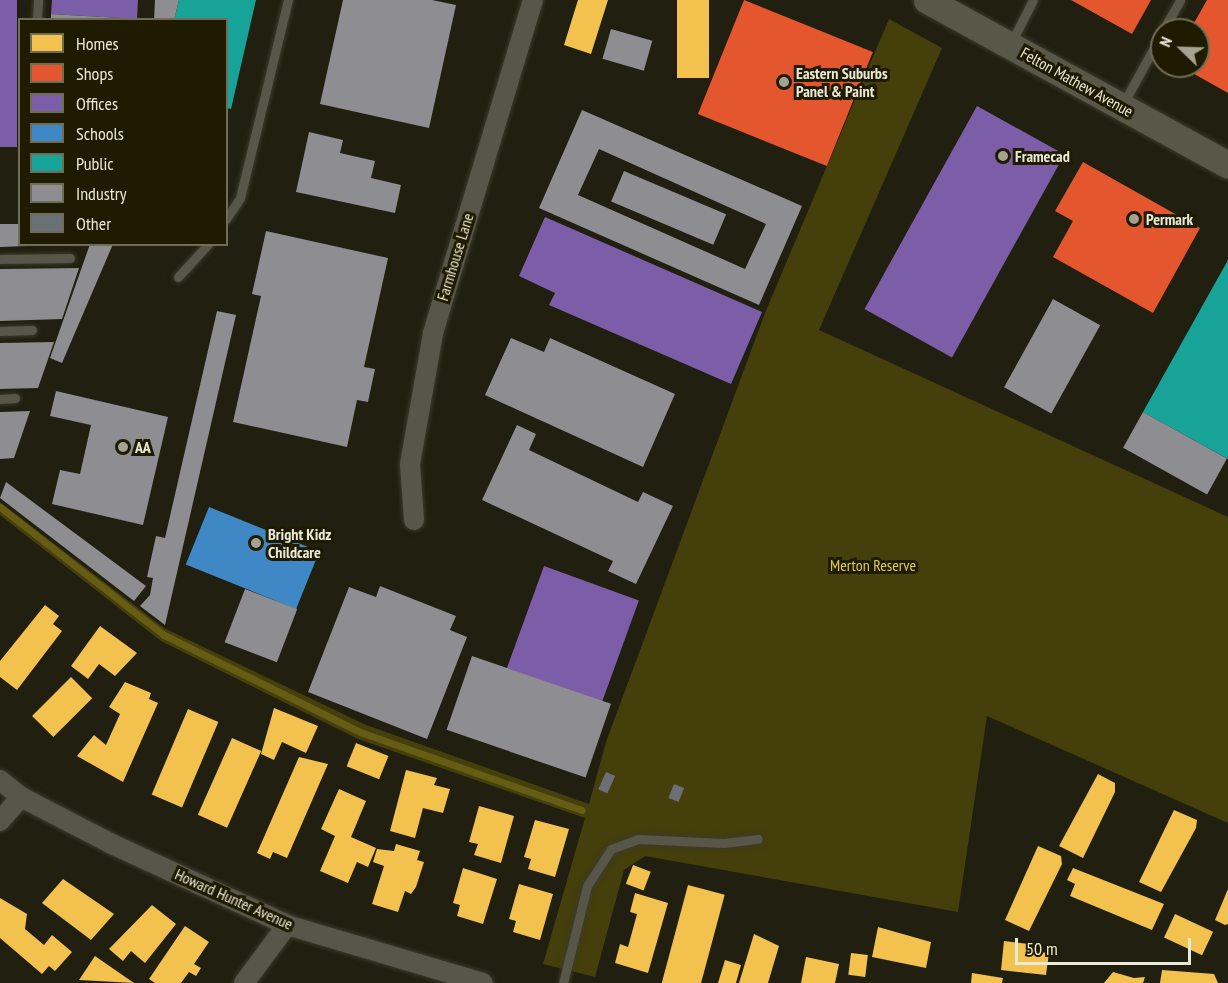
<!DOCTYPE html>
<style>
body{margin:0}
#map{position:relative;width:1228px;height:983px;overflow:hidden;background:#211f0f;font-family:"PT Sans Narrow",sans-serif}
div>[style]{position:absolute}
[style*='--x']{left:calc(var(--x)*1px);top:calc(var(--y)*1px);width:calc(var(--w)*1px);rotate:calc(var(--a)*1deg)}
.green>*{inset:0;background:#453f0b}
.homes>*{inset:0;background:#f2c14e;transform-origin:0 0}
.shops>*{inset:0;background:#e4572e;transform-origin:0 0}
.offices>*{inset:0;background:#7b5ea7;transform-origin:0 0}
.schools>*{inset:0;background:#3f88c5;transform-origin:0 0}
.public>*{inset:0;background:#17a398}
.industry>*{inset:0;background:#8d8d92;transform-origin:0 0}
.stream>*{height:7px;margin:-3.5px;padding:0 3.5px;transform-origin:3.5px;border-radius:3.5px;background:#665d15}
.building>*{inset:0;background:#6b6f76;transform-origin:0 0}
.roads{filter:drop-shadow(0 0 2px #3b3a2d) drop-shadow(0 0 2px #3b3a2d)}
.lane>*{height:9px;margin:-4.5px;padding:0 4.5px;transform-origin:4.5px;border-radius:4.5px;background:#585649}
.street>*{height:20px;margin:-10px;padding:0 10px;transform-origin:10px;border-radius:10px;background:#585649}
.secondary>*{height:27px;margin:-13.5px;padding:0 13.5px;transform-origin:13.5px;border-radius:13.5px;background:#595748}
.dots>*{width:16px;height:16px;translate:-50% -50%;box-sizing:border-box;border:3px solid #1f1b01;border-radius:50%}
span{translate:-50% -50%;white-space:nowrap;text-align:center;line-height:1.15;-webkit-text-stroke:6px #1f1b01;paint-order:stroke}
.poi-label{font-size:16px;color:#eae8d8;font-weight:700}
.left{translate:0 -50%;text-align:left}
.street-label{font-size:16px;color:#eae8d8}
.park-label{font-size:16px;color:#dece4c}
.legend{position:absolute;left:18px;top:18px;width:210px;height:228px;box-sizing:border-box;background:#1f1b01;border:2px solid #706d57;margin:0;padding:8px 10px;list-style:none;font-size:18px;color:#eae8d8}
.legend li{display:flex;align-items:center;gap:12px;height:30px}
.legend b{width:30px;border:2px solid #706d57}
.north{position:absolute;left:1150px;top:18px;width:60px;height:60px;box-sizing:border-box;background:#1f1b01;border:2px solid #706d57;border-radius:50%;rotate:293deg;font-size:16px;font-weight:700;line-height:24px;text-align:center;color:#eae8d8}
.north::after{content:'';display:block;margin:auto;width:21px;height:27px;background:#a4a292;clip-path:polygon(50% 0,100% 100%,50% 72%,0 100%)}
.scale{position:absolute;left:1015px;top:938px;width:176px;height:27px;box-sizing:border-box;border:3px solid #eae8d8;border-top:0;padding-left:8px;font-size:18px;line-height:21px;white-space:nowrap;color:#eae8d8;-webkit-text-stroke:4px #1f1b01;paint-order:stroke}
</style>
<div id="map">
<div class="green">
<i style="clip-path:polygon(889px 19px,942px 48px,819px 330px,1228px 517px,1228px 823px,987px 716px,958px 912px,645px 856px,624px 870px,595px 977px,543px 964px,585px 818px,358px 739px,161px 641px,0 515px,0 502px,164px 628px,366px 725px,589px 804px,606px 742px,765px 313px)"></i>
</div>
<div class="homes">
<i style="clip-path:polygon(578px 0,608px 0,591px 54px,564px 45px)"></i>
<i style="left:677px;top:0;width:32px;height:78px"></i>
<i style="clip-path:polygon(45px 605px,59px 616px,53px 624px,62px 631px,17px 690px,0 677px,0 661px)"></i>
<i style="clip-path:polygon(100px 626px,137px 653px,115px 676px,99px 664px,88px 679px,71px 666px)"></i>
<i style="left:71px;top:677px;width:30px;height:55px;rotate:45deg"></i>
<i style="clip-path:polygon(125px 682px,151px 693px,149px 699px,158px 703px,123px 782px,77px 756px,94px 735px,106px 745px,120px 714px,109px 707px)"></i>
<i style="clip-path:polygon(274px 708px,318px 726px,306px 753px,282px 742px,274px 760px,261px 754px)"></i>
<i style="left:188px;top:709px;width:33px;height:93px;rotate:23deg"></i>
<i style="left:232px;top:738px;width:32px;height:84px;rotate:24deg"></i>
<i style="left:356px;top:743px;width:35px;height:25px;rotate:22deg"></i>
<i style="clip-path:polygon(299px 757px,328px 764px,287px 858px,273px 852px,270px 859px,257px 853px)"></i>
<i style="clip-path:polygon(406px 770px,437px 778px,434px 785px,450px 789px,443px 813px,423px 808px,415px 838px,390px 831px)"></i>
<i style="clip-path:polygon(1098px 774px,1115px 783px,1115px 792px,1083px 858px,1059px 846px)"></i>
<i style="clip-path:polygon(339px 789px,366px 801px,351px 837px,376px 848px,368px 867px,357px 862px,348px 883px,320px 871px,335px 836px,321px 829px)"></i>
<i style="clip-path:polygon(479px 806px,514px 816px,501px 863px,474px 855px,478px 844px,469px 842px)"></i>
<i style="clip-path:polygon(1174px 810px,1197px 820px,1196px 828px,1161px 892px,1139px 882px)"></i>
<i style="clip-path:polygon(535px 820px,569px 829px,555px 877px,528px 869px,531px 859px,524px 857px)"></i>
<i style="clip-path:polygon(396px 844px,420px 851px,417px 860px,424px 862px,416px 887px,411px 894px,405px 891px,398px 912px,372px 904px,384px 866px,373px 862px,377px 849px,394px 851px)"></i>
<i style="clip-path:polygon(1038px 846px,1061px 856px,1062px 864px,1029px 931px,1005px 920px)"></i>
<i style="left:633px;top:865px;width:19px;height:20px;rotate:21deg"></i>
<i style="clip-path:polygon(463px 868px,497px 879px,483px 924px,457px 916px,460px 905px,453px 903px)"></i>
<i style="clip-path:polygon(1073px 868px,1164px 904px,1152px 930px,1070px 896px,1075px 884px,1067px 880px)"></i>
<i style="clip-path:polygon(63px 879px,114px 914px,91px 940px,42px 903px)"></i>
<i style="clip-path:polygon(519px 884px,553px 894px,540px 940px,513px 932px,516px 921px,509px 919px)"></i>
<i style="left:688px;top:885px;width:38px;height:102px;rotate:15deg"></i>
<i style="clip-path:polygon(1228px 889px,1228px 924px,1225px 925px,1215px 920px)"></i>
<i style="clip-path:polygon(635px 893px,668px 903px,648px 973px,615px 963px,620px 944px,628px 947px,637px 914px,630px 912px)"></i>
<i style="clip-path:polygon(0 898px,27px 914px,25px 929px,44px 945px,52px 935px,72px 952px,55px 971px,49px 966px,42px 974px,0 938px)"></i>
<i style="clip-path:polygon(152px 905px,176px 924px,145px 963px,131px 951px,123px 961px,109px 949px)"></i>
<i style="left:1175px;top:914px;width:42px;height:26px;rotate:25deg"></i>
<i style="clip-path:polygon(185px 926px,209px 942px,194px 964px,201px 968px,196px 976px,189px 972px,181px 983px,155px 983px,149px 979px)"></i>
<i style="clip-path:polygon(878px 927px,931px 942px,926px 968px,872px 957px)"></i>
<i style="clip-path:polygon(754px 934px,779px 946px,768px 983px,739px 983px)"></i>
<i style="clip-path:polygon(1004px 941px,1037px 945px,1036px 952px,1049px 953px,1046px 975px,1001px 970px)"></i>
<i style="left:851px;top:953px;width:17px;height:22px;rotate:7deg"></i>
<i style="clip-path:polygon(95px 956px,134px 983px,79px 980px)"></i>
<i style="clip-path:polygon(806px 957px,839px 964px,835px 983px,801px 983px)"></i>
<i style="clip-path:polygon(725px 960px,741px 965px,736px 983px,718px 983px)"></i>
<i style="clip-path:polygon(1162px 970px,1214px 974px,1218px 983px,1160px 983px)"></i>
<i style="clip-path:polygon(1113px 972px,1134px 978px,1145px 977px,1143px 983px,1104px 983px)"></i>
<i style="clip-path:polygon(972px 973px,1003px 978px,1002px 983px,971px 983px)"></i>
</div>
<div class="shops">
<i style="left:744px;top:0;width:139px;height:123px;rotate:22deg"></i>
<i style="clip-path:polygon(1071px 0,1151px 0,1132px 34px)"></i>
<i style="clip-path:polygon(1207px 0,1228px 0,1228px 93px,1180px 66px,1198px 66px,1198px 30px,1190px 30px)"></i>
<i style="clip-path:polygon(1083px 162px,1200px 228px,1153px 313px,1053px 257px,1073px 221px,1055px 211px)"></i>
</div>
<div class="offices">
<i style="left:0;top:0;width:17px;height:147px"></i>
<i style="clip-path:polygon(52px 0,138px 0,137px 19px,51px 14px)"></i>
<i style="left:977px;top:106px;width:100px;height:232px;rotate:29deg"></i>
<i style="clip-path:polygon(545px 217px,762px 312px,731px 384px,549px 305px,555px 293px,519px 276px)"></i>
<i style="left:544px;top:566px;width:101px;height:109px;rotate:20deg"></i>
</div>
<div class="schools">
<i style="left:209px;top:507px;width:119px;height:62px;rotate:22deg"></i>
</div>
<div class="public">
<i style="clip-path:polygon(179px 0,256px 0,231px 109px,226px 108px,226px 20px,174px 20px)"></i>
<i style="clip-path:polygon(1228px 260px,1228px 459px,1143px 412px)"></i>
</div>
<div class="industry">
<i style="clip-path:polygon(155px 0,179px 0,174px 20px,154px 20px)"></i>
<i style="clip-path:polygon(343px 0,432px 0,456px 5px,429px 128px,320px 104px)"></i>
<i style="clip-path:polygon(51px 14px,120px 18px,120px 20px,51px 20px)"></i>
<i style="left:611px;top:29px;width:43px;height:31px;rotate:16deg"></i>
<i style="clip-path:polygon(evenodd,582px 110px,802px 206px,759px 305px,539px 208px,582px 110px,599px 149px,766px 224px,745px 269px,578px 195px,599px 149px)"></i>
<i style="clip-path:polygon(309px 132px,343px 140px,340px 153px,375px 161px,371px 178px,401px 185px,395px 213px,296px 192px)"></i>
<i style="left:624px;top:171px;width:111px;height:33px;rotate:23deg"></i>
<i style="clip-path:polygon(0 224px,20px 224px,20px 244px,27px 246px,0 247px)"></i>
<i style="clip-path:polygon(266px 231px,388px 258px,364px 367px,375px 369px,368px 402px,357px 400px,347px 447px,233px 422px,261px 296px,252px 294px)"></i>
<i style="clip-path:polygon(90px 244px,113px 244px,62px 363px,50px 358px)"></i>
<i style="clip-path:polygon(79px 268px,62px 319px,0 321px,0 269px)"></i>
<i style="left:1053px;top:299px;width:54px;height:101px;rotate:29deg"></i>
<i style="clip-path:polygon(217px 311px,236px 315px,165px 625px,140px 606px,150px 595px,153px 578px,147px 577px,156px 536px,165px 538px)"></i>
<i style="clip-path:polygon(511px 338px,544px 352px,550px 338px,675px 394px,643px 467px,485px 395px)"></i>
<i style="clip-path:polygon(54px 342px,38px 388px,0 389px,0 343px)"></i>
<i style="clip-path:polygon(56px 391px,168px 417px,143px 525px,52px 504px,60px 470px,80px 474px,91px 425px,50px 416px)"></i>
<i style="clip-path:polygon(30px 411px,14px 458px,0 459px,0 412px)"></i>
<i style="left:1143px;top:412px;width:96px;height:41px;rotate:29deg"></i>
<i style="clip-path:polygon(517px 425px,536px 434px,529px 450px,638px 502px,643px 492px,673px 506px,636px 584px,608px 571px,613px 561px,482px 500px)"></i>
<i style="clip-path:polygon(6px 482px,146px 586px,134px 601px,0 498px)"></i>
<i style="clip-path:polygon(380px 586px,456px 616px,450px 630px,467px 637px,427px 739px,308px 692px,349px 587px,376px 597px)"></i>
<i style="left:245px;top:589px;width:56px;height:57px;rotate:21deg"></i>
<i style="left:472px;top:656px;width:147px;height:78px;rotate:19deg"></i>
</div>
<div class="stream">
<i style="--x:0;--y:507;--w:208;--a:38"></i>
<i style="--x:164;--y:635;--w:219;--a:26.3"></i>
<i style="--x:360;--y:732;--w:235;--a:19.4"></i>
</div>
<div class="building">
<i style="left:606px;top:772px;width:10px;height:19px;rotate:24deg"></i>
<i style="left:674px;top:784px;width:11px;height:15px;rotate:22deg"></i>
</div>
<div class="roads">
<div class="lane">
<i style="--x:37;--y:20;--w:20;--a:-87"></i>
<i style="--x:1163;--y:30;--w:34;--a:-60"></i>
<i style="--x:1011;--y:43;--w:48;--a:-62.9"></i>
<i style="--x:1123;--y:104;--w:81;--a:-61.2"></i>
<i style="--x:226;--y:219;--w:25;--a:-56"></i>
<i style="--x:240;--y:198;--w:204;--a:-76.4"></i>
<i style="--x:0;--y:259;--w:70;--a:-0.8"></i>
<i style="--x:178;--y:277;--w:45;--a:-47.7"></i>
<i style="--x:0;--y:331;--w:32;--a:-2"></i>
<i style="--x:0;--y:399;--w:15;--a:-4"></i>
<i style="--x:563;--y:983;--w:100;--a:-76.1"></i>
<i style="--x:587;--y:886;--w:44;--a:-57"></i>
<i style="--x:611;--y:849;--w:29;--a:-20"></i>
<i style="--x:638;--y:839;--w:86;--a:2.7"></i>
<i style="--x:724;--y:843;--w:34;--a:-7"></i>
</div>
<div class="street">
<i style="--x:414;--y:520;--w:56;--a:-94.1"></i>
<i style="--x:410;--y:464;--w:133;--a:-80"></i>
<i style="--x:433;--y:333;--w:348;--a:-73.3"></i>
<i style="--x:0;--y:780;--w:27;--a:39"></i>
<i style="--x:21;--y:797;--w:102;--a:27.3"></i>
<i style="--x:112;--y:844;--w:193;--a:24.8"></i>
<i style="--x:287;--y:925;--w:204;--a:16.5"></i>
<i style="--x:0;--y:821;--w:32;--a:-49"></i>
<i style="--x:244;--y:983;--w:72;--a:-53.4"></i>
</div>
<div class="secondary">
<i style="--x:927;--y:0;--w:343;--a:28.7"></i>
</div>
</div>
<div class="dots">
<i style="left:784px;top:82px;background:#a4a292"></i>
<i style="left:1003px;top:156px;background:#a4a292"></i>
<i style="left:1134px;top:219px;background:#a4a292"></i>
<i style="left:123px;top:447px;background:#a4a292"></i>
<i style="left:256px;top:543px;background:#a4a292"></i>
</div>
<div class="poi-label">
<span class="left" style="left:796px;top:82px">Eastern Suburbs<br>Panel &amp; Paint</span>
<span class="left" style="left:1015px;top:156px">Framecad</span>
<span class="left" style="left:1146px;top:219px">Permark</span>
<span class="left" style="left:135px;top:447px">AA</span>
<span class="left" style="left:268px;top:543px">Bright Kidz<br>Childcare</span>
</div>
<div class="street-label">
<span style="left:1077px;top:82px;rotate:29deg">Felton Mathew Avenue</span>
<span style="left:455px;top:257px;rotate:-73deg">Farmhouse Lane</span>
<span style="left:234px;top:899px;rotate:24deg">Howard Hunter Avenue</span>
</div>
<div class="park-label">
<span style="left:873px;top:565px">Merton Reserve</span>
</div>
<ul class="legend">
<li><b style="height:16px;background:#f2c14e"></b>Homes</li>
<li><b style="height:16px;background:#e4572e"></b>Shops</li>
<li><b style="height:16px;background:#7b5ea7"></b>Offices</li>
<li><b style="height:16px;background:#3f88c5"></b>Schools</li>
<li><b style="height:16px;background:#17a398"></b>Public</li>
<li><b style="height:16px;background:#8d8d92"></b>Industry</li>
<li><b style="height:16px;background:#6b6f76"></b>Other</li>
</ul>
<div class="north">N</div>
<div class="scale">50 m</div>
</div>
